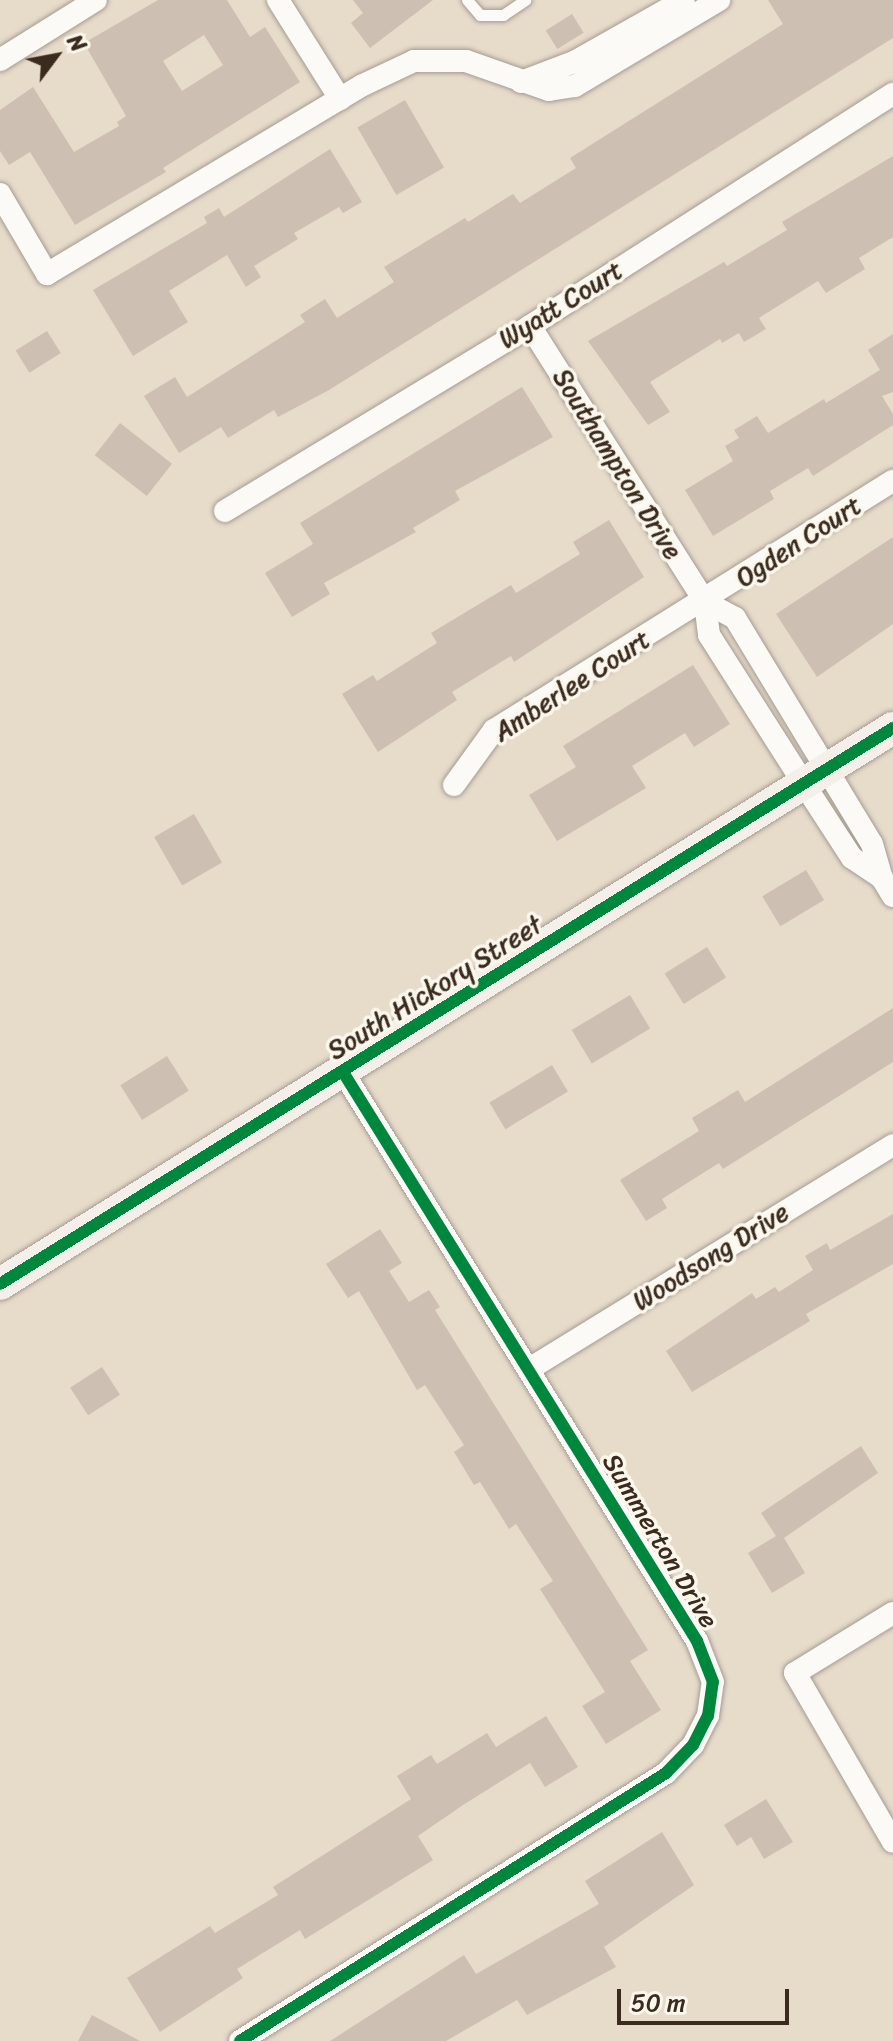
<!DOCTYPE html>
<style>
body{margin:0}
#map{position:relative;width:893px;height:2041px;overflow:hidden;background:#e7dbca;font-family:Sriracha,sans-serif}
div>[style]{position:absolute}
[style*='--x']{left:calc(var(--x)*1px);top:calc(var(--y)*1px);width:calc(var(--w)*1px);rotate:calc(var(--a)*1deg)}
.building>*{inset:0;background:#cebfb3;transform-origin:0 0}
.roads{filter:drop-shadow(0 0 2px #a59c91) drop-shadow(0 0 2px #a59c91)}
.lane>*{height:11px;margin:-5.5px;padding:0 5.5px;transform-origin:5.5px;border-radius:5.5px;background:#fbfaf7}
.street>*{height:22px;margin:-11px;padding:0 11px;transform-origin:11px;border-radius:11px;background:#fbfaf7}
.secondary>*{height:32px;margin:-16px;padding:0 16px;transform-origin:16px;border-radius:16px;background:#f4efe9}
.cycleway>*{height:12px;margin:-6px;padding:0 6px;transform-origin:6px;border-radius:6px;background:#00873e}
span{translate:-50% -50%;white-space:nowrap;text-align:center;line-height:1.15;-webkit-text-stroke:7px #fbf7ec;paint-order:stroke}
.street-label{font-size:26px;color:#3b2a1e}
.north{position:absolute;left:16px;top:16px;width:80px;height:80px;-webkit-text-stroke:6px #fbf7ec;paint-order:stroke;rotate:58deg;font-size:22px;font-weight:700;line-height:32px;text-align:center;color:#3b2a1e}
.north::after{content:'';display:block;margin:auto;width:28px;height:36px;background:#3b2a1e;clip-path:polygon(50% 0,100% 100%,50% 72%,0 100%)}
.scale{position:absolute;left:617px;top:1989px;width:172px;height:36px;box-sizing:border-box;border:4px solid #3b2a1e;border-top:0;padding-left:10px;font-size:24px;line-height:28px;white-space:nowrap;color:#3b2a1e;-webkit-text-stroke:6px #fbf7ec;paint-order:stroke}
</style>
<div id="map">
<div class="building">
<i style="clip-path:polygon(evenodd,158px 0,227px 0,250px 37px,265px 27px,300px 82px,163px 168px,166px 172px,75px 225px,30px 152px,9px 165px,0 151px,0 110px,33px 87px,74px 152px,119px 126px,117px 122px,126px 116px,84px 43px,158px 0,204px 35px,223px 65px,182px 91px,163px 61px,204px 35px)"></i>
<i style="clip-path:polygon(353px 0,433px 0,370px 48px,351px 23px,363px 13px)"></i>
<i style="clip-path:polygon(768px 0,893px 0,893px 38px,329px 390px,278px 417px,274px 410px,228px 438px,221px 427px,179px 453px,144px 396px,175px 377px,187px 397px,305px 322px,300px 315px,325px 299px,337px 318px,394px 282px,384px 267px,465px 218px,468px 222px,513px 194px,520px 203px,576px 168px,570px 158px,783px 24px)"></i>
<i style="left:572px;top:14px;width:22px;height:31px;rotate:58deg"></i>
<i style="left:405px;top:100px;width:78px;height:55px;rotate:60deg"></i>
<i style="clip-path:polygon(330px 149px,362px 202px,343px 213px,339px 207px,294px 233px,298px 239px,254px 266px,261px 277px,246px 287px,227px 255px,169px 291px,188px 322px,133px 356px,93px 290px,207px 223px,204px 217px,219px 208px,224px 217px)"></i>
<i style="clip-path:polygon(893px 156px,893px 237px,859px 258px,865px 269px,826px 293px,818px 281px,759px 318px,766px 329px,744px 342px,739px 333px,722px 343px,720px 339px,650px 382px,670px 412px,648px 425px,588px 341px,724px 262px,727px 266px,787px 230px,782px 222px)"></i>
<i style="left:47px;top:331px;width:26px;height:37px;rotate:58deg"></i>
<i style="clip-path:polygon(893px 334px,893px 392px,882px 396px,893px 414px,893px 425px,813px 476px,808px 468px,770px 491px,774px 499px,713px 536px,685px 490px,733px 461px,725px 446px,739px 438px,734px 430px,757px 416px,768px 433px,824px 399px,826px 403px,880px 370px,868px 350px)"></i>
<i style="clip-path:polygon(522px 387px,553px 437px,455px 491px,460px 500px,413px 528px,416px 532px,324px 583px,330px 594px,292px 617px,265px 573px,313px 544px,300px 523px)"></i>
<i style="left:120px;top:423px;width:66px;height:41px;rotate:38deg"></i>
<i style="clip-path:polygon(609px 520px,644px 577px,514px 662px,511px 656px,452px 692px,457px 700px,378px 752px,342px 694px,373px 675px,377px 681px,437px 643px,431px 633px,511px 585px,516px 593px,580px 554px,573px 542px)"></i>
<i style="clip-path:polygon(893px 537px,893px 624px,817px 677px,776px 614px)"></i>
<i style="clip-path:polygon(693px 665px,730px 724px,694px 747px,685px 733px,632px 766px,646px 788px,557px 841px,529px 795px,576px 767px,563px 746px)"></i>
<i style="left:194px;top:814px;width:56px;height:46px;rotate:60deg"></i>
<i style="left:806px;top:870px;width:35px;height:51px;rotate:59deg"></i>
<i style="left:707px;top:947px;width:36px;height:50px;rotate:58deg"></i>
<i style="left:630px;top:995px;width:39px;height:68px;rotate:59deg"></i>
<i style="clip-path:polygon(893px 1008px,893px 1062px,723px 1169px,719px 1163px,662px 1199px,667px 1208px,646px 1221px,620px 1180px,699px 1131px,692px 1118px,738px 1090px,745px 1102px)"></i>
<i style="left:167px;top:1056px;width:41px;height:55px;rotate:58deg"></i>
<i style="left:552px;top:1065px;width:31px;height:73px;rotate:59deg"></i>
<i style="clip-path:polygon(893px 1214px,893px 1264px,806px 1314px,810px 1321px,692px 1392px,666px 1351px,752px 1293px,756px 1299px,775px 1287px,779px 1292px,813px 1270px,805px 1256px,827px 1243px,830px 1250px)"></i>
<i style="clip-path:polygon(380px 1229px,402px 1263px,389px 1271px,409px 1302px,429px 1290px,440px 1307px,435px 1310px,648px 1650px,630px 1661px,661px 1710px,606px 1744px,582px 1706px,605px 1692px,540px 1589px,553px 1581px,516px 1524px,509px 1529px,480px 1482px,474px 1485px,454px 1452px,464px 1445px,425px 1385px,417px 1390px,359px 1291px,348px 1298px,326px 1264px)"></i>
<i style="left:102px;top:1367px;width:33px;height:38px;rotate:57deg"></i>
<i style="clip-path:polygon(861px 1446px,878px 1473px,784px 1538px,805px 1573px,772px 1593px,748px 1553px,776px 1536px,761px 1513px)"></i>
<i style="clip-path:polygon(546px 1716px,578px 1767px,545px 1787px,530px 1763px,463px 1805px,418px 1836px,433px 1860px,305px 1939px,300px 1930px,237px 1969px,243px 1978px,160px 2032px,127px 1978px,210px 1926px,215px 1933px,278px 1895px,273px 1887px,411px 1799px,397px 1776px,431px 1755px,437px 1764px,487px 1733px,496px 1747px)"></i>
<i style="clip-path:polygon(766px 1799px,793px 1842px,764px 1859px,751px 1837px,737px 1846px,724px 1825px)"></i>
<i style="clip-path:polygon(662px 1832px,694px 1885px,604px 1947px,616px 1967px,527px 2015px,517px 2000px,446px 2041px,330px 2041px,464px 1955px,476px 1974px,599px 1904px,585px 1881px)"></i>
<i style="clip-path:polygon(92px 2015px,140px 2041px,78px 2041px)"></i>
</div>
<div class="roads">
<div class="lane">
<i style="--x:467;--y:0;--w:20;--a:49"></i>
<i style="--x:480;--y:15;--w:23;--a:0"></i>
<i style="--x:503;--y:15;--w:27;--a:-34"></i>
</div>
<div class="street">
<i style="--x:278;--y:0;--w:117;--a:57.9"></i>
<i style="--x:0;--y:60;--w:113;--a:-32"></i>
<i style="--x:521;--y:82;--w:57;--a:-20.7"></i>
<i style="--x:574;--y:62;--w:126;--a:-29.4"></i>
<i style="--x:0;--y:194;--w:93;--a:59.6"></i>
<i style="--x:47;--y:274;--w:368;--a:-30.9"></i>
<i style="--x:363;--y:85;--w:56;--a:-25.2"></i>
<i style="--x:414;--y:61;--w:52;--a:0"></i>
<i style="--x:466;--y:61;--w:88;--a:19.3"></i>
<i style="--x:549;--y:90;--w:26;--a:-9"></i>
<i style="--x:575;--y:86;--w:168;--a:-30.8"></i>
<i style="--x:530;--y:326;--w:327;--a:57.6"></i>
<i style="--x:225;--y:511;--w:357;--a:-31.2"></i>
<i style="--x:530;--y:326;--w:431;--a:-32.6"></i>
<i style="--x:705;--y:602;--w:34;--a:28"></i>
<i style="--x:735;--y:618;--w:264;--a:58.8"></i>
<i style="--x:872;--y:844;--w:35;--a:74"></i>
<i style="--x:882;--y:878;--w:36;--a:-146"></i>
<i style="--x:852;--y:858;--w:88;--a:-123"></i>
<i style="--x:804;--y:784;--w:177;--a:-122.5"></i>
<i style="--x:709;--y:635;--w:33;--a:-97"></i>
<i style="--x:454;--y:785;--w:68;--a:-54"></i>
<i style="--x:494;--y:730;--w:470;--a:-32"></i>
<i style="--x:882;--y:878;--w:21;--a:59"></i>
<i style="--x:529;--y:1369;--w:427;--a:-31.6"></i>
<i style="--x:893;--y:1613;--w:115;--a:148.5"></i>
<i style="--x:795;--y:1673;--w:195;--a:59.9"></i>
<i style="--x:240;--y:2041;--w:503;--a:-32.17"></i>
<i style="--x:666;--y:1773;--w:39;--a:-46"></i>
<i style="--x:693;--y:1745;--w:33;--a:-63"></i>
<i style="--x:708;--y:1716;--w:34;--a:-82"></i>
<i style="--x:713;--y:1682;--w:44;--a:-111.3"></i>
<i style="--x:697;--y:1641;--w:670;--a:-121.89"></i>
</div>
<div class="secondary">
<i style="--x:0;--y:1284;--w:1052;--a:-31.91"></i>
</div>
</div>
<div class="cycleway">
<i style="--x:0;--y:1284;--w:1052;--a:-31.91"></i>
<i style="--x:240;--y:2041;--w:503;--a:-32.17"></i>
<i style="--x:666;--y:1773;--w:39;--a:-46"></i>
<i style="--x:693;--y:1745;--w:33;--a:-63"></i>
<i style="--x:708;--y:1716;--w:34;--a:-82"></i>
<i style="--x:713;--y:1682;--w:44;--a:-111.3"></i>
<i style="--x:697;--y:1641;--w:670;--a:-121.89"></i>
</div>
<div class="street-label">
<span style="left:561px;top:305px;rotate:-32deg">Wyatt Court</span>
<span style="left:617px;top:464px;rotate:58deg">Southampton Drive</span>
<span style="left:799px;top:542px;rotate:-33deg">Ogden Court</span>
<span style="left:572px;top:686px;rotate:-33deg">Amberlee Court</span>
<span style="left:435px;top:988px;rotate:-32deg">South Hickory Street</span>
<span style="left:711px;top:1257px;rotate:-32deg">Woodsong Drive</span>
<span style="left:660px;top:1541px;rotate:59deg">Summerton Drive</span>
</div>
<div class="north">N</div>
<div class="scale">50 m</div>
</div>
